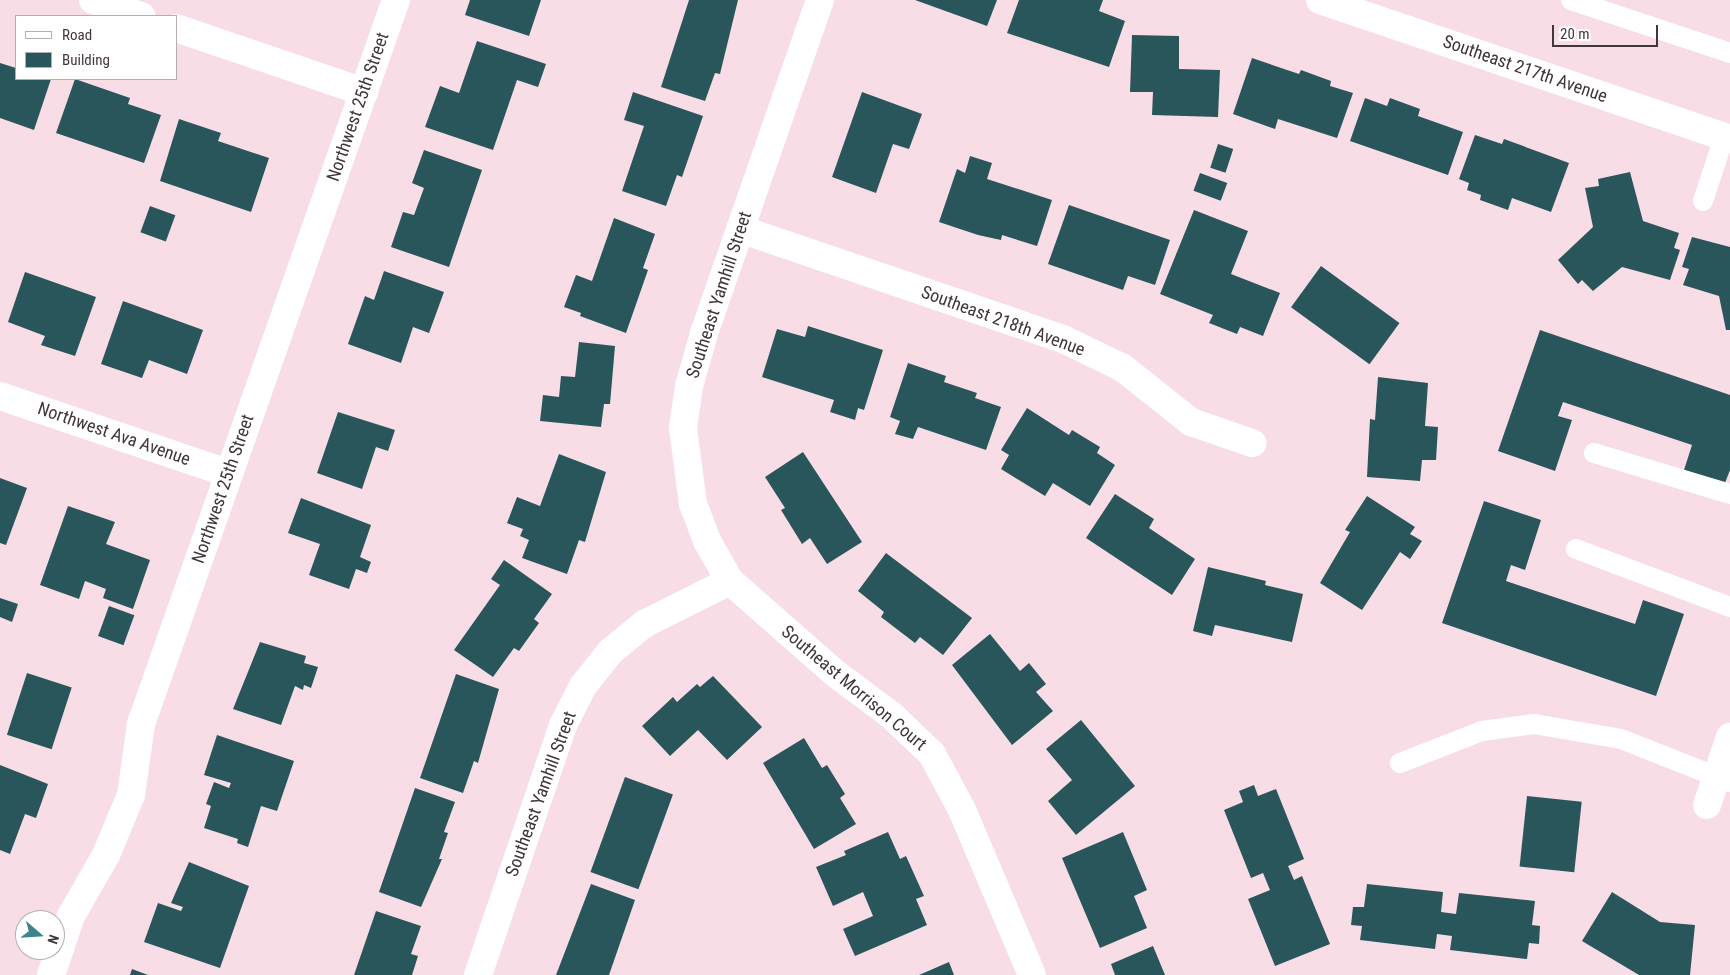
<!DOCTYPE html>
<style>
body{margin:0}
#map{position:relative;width:1730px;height:975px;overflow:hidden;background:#f8dde7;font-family:"Roboto Condensed",sans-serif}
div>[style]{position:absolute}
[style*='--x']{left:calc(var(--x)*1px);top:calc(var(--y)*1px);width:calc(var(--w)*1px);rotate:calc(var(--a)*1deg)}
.building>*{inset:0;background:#29565a;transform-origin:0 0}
.service>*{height:20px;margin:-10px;padding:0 10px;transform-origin:10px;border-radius:10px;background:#fff}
.minor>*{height:28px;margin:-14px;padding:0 14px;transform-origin:14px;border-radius:14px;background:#fff}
.tertiary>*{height:28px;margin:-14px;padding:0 14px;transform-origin:14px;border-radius:14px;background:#fff}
span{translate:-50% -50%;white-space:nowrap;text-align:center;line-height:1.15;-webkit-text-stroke:5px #fff;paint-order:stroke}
.street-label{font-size:18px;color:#41373b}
.legend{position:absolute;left:15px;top:15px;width:162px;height:65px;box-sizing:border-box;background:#fff;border:1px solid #b3afb1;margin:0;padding:6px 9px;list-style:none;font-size:15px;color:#41373b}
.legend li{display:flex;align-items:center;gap:10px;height:25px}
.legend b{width:25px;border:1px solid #b3afb1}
.north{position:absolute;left:15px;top:910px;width:50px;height:50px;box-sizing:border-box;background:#fff;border:1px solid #b3afb1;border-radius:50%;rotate:109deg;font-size:14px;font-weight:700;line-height:20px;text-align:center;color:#41373b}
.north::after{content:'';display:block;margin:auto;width:18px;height:22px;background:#3d848c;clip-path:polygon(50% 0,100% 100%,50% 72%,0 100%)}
.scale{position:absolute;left:1552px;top:25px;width:106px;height:22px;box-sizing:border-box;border:2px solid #41373b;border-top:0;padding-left:6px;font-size:15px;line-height:18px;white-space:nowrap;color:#41373b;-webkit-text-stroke:4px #fff;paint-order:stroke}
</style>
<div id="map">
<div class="building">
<i style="clip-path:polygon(470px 0,541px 0,529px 36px,465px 15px)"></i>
<i style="clip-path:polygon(689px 0,738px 0,720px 74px,715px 73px,705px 101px,661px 87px)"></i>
<i style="clip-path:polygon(915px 0,997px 0,987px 26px)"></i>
<i style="clip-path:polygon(1019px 0,1103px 0,1099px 11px,1125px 21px,1109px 67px,1007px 33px)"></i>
<i style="clip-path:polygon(1132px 35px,1179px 36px,1179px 69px,1220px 70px,1218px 117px,1152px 115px,1153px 92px,1130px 92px)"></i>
<i style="clip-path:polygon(477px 41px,546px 64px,538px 87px,517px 80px,493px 150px,425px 127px,440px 86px,459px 93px)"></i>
<i style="clip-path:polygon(1252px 58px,1299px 74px,1301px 70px,1331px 81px,1330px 86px,1353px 93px,1337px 138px,1278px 119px,1275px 129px,1233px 114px)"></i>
<i style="clip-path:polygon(0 63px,16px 68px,16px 79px,51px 79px,34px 130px,0 118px)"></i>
<i style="clip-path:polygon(75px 79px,130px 98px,128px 104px,161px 115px,144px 163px,56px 133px)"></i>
<i style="clip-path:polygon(633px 92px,703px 116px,682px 177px,677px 175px,666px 206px,622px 191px,644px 126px,624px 120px)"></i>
<i style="clip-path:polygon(862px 92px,922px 114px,909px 149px,893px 144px,876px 193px,832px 177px)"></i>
<i style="clip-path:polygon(1365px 98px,1387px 106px,1390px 98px,1420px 109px,1418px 116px,1463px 132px,1448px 175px,1350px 141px)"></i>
<i style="clip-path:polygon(179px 119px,221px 133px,218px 141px,269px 158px,251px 212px,160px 181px)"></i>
<i style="clip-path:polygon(1475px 135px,1502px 144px,1504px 139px,1569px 163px,1551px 212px,1512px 198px,1508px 210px,1480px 200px,1481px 195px,1467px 190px,1469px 183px,1459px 179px)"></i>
<i style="left:1218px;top:144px;width:16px;height:25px;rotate:18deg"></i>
<i style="clip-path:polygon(424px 150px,482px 170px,449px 267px,391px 247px,403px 212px,414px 215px,424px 188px,412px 183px)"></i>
<i style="clip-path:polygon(970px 156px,992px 163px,987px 179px,1052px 200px,1037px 246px,1002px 235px,1001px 240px,978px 235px,939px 222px,957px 169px,965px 173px)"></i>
<i style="clip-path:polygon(1630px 172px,1643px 221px,1679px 233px,1674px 248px,1680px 250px,1670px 280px,1622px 267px,1593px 291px,1582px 280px,1578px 284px,1558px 260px,1593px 227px,1585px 188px,1599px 186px,1598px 179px)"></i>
<i style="left:1200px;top:173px;width:29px;height:19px;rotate:20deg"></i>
<i style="clip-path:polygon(1069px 205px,1170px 240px,1155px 285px,1128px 276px,1123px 290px,1048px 264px)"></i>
<i style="left:150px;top:206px;width:27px;height:28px;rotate:20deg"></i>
<i style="clip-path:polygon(1194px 210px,1248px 231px,1231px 274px,1280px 293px,1263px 336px,1240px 327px,1237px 334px,1209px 323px,1213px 315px,1160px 294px)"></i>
<i style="clip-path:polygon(614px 218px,655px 234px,643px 268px,648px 270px,626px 333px,580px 316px,581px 313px,564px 307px,576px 275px,592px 281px)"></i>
<i style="clip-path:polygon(1692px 237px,1730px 247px,1730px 330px,1726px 330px,1719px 296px,1683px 285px,1689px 269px,1682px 267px)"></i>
<i style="left:1321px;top:266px;width:97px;height:51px;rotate:36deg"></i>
<i style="clip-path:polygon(384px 271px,444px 292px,429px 333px,413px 327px,401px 363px,348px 344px,365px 296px,374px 300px)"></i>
<i style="clip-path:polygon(25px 272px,96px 297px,75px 356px,41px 345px,45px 336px,8px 322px)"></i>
<i style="clip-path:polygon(123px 301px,203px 330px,187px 374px,149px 360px,142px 378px,101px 364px)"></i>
<i style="clip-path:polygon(808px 326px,883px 350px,864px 410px,858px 408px,855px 420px,830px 412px,834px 400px,762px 377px,777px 329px,805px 337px)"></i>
<i style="clip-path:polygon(1540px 330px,1730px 395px,1730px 470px,1725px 483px,1684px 470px,1692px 445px,1563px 402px,1558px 416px,1572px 420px,1555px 471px,1498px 451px)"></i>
<i style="clip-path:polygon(579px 342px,615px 346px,610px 404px,604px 404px,601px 427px,540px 421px,543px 395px,559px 397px,561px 376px,575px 377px)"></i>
<i style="clip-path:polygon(908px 363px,946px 376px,944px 382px,977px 393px,975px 398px,1001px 407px,986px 450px,918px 427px,913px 439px,895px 434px,900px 421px,890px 417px)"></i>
<i style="clip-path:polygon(1378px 377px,1428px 383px,1425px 426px,1438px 427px,1436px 460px,1422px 460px,1420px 481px,1367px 477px,1370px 419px,1375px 420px)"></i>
<i style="clip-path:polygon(1027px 408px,1069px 435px,1072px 430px,1100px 447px,1097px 453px,1115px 465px,1090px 506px,1053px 483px,1045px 496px,1001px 469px,1009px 455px,1001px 450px)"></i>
<i style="clip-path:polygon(338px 412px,395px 430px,388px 451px,376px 447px,362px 489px,317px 473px)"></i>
<i style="clip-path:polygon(803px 452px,862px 542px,827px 564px,810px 538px,802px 544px,781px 510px,785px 508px,765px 477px)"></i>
<i style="clip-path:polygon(559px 454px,606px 472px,585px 542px,579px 540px,567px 574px,522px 558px,529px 540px,520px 536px,523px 529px,507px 523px,517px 497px,540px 506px)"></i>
<i style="clip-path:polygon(0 478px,27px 488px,6px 545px,0 543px)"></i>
<i style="clip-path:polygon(1115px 494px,1154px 519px,1149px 528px,1195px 559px,1172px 595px,1086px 538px)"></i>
<i style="clip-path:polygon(1367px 496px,1415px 527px,1410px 534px,1422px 541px,1410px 559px,1400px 552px,1362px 610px,1320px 583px,1350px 532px,1345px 530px)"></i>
<i style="clip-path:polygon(301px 498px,371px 525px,360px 557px,371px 562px,367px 573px,356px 569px,349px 589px,309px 575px,320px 544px,288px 533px)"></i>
<i style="clip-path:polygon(1484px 501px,1541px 520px,1525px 570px,1511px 565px,1506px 581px,1635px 624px,1643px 600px,1684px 614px,1656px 696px,1442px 623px)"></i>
<i style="clip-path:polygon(68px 506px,115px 522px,106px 544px,150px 560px,133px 609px,103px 598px,106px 589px,85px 581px,79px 599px,40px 585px)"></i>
<i style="clip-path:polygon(886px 553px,972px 618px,943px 655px,920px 637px,915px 643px,881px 617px,884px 612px,858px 591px)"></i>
<i style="clip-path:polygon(504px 560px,552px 594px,534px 619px,539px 623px,519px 651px,514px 648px,493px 677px,454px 650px,500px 585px,491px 579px)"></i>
<i style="clip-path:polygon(1208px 567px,1266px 581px,1265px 585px,1303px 594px,1292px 642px,1215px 625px,1212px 636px,1193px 631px)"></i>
<i style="clip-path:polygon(0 598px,18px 604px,12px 622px,0 617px)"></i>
<i style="left:109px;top:606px;width:27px;height:32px;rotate:20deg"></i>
<i style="clip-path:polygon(990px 634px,1020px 671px,1029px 663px,1046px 684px,1036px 692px,1053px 711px,1012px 745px,952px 665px)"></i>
<i style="clip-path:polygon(260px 642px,306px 656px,304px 663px,318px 667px,311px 688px,304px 685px,303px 690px,295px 686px,281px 725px,233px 709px)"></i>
<i style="left:27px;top:673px;width:47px;height:65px;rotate:18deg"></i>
<i style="clip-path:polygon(456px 674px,499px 689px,478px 763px,474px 761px,463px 793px,420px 778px)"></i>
<i style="clip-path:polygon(713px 676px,762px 727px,727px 760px,698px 730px,670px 756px,642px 726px,673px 697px,677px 702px,697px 684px,700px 687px)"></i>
<i style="clip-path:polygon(1081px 720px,1135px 786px,1076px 835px,1048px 801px,1072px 780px,1046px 749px)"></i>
<i style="clip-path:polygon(217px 735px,294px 761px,277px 811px,261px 806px,248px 847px,237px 843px,238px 839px,204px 828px,211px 806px,206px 804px,214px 782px,229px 788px,231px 783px,204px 775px)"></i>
<i style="clip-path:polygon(804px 738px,822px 768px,827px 765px,845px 794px,840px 798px,856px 824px,814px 849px,763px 763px)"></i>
<i style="clip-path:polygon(0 765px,48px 784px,36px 818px,25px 814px,10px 854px,0 850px)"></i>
<i style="left:625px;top:777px;width:51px;height:101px;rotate:20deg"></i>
<i style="clip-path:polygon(1254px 785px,1258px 796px,1276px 789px,1304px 859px,1288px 866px,1294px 880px,1302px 876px,1330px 944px,1275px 966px,1248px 899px,1270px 890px,1263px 873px,1251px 878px,1224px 810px,1243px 802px,1239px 791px)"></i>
<i style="clip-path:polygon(415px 788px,455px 802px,444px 832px,448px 833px,439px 859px,442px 859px,421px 907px,379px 892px)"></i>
<i style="left:1527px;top:796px;width:55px;height:71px;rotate:6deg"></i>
<i style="clip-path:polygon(888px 832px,900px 859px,906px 856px,924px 896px,916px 899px,927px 925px,855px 956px,843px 929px,873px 916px,863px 892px,833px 906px,816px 867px,846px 855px,844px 851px)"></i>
<i style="clip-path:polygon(1123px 832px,1147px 890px,1134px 896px,1147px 928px,1100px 948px,1062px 858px)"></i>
<i style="clip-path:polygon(189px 862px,249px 886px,220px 968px,144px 942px,158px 903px,181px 911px,183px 907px,171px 903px)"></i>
<i style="clip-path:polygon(591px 884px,635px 900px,609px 975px,556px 975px)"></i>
<i style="clip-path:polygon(1367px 884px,1443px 892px,1441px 912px,1456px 914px,1459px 893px,1535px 901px,1532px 925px,1540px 926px,1539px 944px,1529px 943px,1527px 959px,1450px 950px,1452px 936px,1437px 934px,1435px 949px,1360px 940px,1362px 926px,1351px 925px,1353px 907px,1364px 907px)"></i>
<i style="clip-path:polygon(1612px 892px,1660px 922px,1695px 925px,1690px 975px,1639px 975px,1582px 941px)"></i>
<i style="clip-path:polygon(376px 911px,421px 926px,411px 954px,418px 956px,412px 975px,354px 975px)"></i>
<i style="clip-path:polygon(1153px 946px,1165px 975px,1115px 975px,1111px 964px)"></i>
<i style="clip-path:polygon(949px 962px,954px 975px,919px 975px)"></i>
<i style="clip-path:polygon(132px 969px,148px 975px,130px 975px)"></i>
</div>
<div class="service">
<i style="--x:1571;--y:0;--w:168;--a:18.4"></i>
<i style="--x:1703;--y:201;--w:67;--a:-71.8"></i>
<i style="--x:1594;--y:453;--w:142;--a:16.8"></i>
<i style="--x:1576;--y:549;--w:165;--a:20.6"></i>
<i style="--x:1400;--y:763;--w:88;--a:-21.3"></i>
<i style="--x:1482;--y:731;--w:52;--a:-7.7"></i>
<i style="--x:1534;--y:724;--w:88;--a:9.8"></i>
<i style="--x:1621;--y:739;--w:117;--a:21.5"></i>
</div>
<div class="minor">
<i style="--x:93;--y:0;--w:51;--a:18.4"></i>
<i style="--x:820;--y:0;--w:354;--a:109.2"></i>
<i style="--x:704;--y:334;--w:54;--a:106.1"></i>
<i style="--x:689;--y:386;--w:42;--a:98.1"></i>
<i style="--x:683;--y:428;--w:77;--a:82.5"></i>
<i style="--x:693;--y:504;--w:40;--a:69"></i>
<i style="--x:707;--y:541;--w:46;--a:60.1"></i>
<i style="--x:730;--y:581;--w:141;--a:41.3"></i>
<i style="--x:836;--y:674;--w:69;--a:36.7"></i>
<i style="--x:891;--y:715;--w:57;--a:43.6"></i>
<i style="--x:932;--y:754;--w:64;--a:61.8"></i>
<i style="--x:962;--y:810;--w:179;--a:67"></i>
<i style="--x:176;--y:28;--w:199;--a:18.8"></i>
<i style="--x:740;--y:229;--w:341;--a:18.8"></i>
<i style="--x:1063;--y:339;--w:67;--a:25.8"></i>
<i style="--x:1123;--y:368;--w:87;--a:38.5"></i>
<i style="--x:1191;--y:422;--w:65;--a:19"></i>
<i style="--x:0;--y:396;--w:241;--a:18.7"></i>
<i style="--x:1707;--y:805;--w:72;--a:-71.3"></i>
<i style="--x:51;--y:975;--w:62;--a:-71.3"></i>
<i style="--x:71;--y:916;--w:70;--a:-60.2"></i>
<i style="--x:106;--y:855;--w:65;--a:-67.4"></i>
<i style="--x:131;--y:795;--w:72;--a:-82"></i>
<i style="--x:141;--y:724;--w:768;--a:-70.6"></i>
<i style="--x:478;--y:975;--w:264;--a:-71.2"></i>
<i style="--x:563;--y:725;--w:44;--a:-62.9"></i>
<i style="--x:583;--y:686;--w:43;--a:-51.5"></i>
<i style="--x:610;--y:652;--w:44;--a:-39.5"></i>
<i style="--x:644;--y:624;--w:96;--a:-26.6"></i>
</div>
<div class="tertiary">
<i style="--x:1320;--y:0;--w:433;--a:18.7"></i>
</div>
<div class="street-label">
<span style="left:1525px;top:69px;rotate:19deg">Southeast 217th Avenue</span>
<span style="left:358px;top:107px;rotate:-71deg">Northwest 25th Street</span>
<span style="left:719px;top:295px;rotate:-72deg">Southeast Yamhill Street</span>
<span style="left:1003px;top:321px;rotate:20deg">Southeast 218th Avenue</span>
<span style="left:114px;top:434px;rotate:19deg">Northwest Ava Avenue</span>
<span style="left:223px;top:489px;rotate:-71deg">Northwest 25th Street</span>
<span style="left:854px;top:688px;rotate:40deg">Southeast Morrison Court</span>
<span style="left:541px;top:794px;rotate:-70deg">Southeast Yamhill Street</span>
</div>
<ul class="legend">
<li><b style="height:6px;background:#fff"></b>Road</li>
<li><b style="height:14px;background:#29565a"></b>Building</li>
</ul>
<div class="north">N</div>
<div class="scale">20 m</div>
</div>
